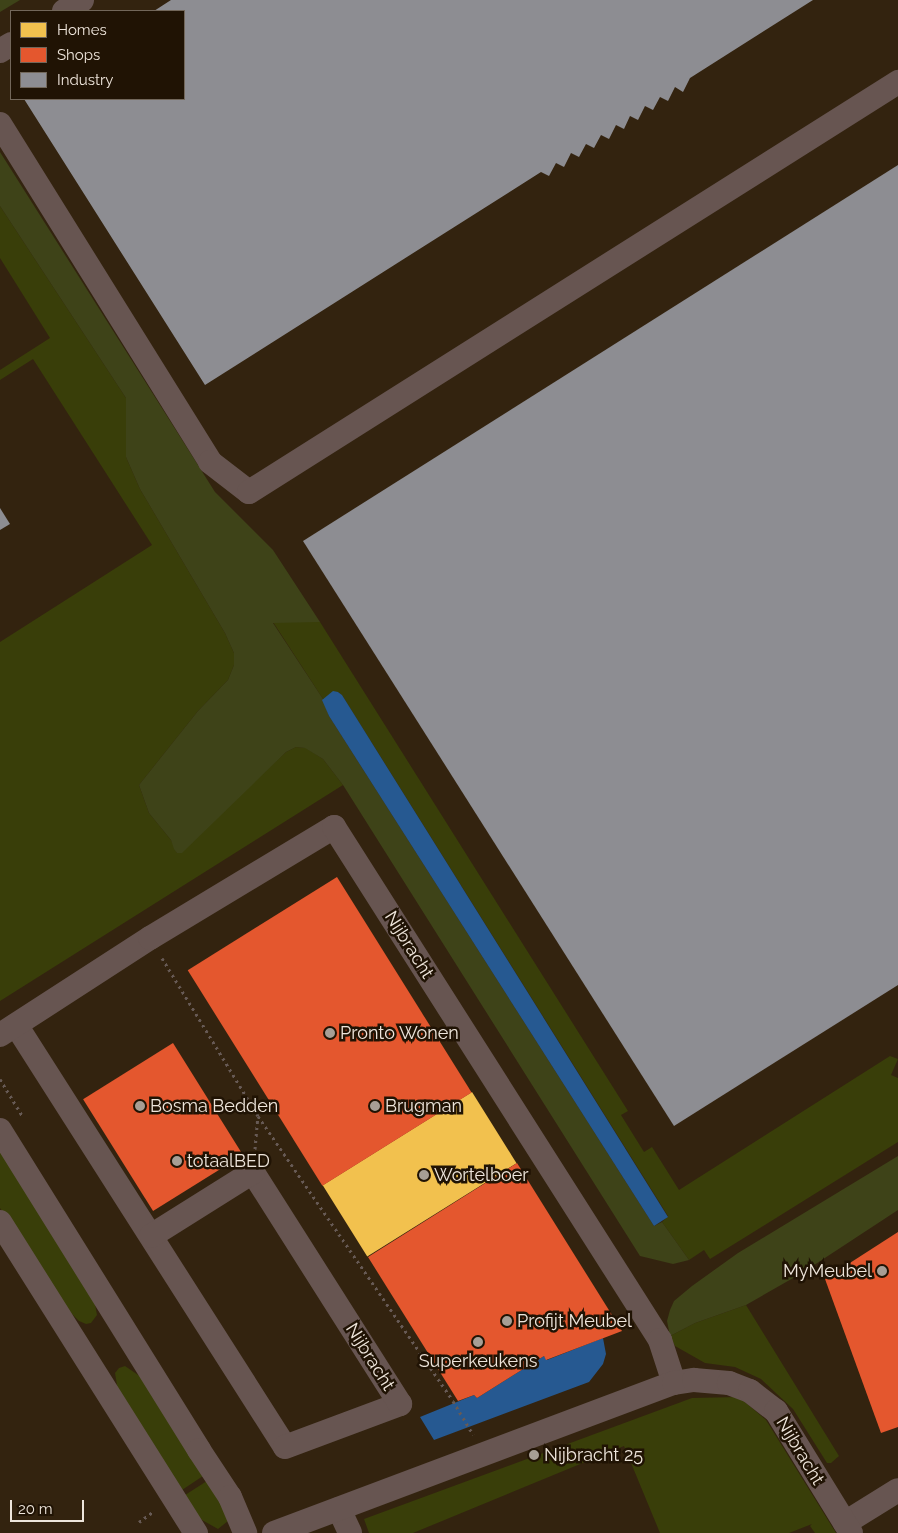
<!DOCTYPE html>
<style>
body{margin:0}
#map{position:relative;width:898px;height:1533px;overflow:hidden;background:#231b13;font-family:Raleway,sans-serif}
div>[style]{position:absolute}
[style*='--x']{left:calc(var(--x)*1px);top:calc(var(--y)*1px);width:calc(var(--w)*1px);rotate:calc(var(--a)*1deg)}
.built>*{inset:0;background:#33230f}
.green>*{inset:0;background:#393e09}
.forest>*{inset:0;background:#3e4318}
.water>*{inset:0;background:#265991}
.homes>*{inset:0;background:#f2c14e;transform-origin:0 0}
.shops>*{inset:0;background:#e4572e;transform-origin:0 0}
.industry>*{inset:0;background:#8d8d92}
.path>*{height:3px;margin-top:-1.5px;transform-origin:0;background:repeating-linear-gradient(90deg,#675a55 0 2.5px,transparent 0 6.5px)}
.minor>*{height:24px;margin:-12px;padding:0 12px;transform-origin:12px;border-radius:12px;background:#675551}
.dots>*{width:14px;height:14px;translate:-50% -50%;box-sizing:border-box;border:2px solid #201304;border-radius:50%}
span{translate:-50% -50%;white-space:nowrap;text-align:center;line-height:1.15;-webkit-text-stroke:5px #201304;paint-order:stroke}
.street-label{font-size:18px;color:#eee5db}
.poi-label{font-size:18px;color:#eee5db}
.left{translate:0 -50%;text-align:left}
.right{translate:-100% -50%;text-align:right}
.legend{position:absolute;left:10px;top:10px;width:175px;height:90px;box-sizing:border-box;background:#201304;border:1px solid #72675a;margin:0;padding:6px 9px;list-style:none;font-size:15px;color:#eee5db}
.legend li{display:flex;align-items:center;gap:10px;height:25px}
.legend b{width:25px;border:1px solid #72675a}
.scale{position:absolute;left:10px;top:1500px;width:74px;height:22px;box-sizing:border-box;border:2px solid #eee5db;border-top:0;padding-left:6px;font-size:15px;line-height:18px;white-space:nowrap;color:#eee5db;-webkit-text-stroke:4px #201304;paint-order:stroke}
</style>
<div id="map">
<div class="built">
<i style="clip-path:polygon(evenodd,0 0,898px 0,898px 1533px,0 1533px,0 0,11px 11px,184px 11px,184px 99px,11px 99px,11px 11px)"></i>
</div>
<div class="green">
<i style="clip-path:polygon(0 206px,126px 398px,126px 457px,140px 489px,225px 633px,234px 653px,234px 665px,228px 680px,198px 711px,139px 785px,149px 813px,171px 840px,177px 853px,286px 752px,296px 747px,306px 748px,323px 759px,343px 785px,0 1001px,0 642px,152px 545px,33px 359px,0 380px,0 370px,50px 338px,0 258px)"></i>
<i style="clip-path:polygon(273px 622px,320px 622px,628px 1111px,621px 1115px,644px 1152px,652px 1147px,679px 1190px,890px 1056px,898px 1059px,891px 1075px,898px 1078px,898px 1142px,710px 1259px,704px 1250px,689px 1260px,662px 1222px,668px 1216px,342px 695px,338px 692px,323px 699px)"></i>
<i style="clip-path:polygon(0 1146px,95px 1304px,97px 1315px,91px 1323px,86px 1324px,79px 1321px,58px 1300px,0 1208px)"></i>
<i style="clip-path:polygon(746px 1305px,839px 1456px,831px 1463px,827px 1463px,793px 1409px,761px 1379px,735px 1367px,705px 1363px,675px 1346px,670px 1336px,695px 1323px)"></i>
<i style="clip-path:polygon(125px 1366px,144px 1379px,206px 1474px,179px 1492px,118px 1391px,115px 1373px,119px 1368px)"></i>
<i style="clip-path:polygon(739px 1397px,766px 1420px,836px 1533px,815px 1533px,810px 1526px,812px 1524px,789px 1533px,660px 1533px,624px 1446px,413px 1533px,369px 1533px,364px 1519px,692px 1398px)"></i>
<i style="clip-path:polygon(210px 1479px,228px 1521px,218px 1529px,202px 1520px,182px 1497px)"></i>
</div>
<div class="forest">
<i style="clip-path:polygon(0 0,20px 0,0 12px)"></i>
<i style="clip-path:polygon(0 152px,215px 492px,273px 550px,320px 622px,273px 623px,323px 699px,329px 716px,654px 1226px,662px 1222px,689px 1260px,673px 1264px,640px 1256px,343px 785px,323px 759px,305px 748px,296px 747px,286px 752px,182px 853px,177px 853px,174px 849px,171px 840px,149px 813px,139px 785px,198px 711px,228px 680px,234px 665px,234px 653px,225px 633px,140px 489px,126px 457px,126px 398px,0 206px)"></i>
<i style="clip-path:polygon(898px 1156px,898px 1210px,802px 1273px,746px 1305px,695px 1323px,670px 1336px,667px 1321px,670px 1310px,674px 1301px,692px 1286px,738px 1253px)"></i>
</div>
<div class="water">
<i style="clip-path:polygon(333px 691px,338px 692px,342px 695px,668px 1217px,654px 1226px,329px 716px,322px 700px)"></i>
<i style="clip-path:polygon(603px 1338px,606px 1354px,603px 1364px,589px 1382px,434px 1440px,420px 1417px,474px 1395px,477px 1398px,544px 1356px,547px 1360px)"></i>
</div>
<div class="homes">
<i style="left:472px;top:1092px;width:84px;height:176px;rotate:58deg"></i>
</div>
<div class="shops">
<i style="left:337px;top:877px;width:254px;height:176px;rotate:58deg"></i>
<i style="left:173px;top:1043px;width:132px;height:106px;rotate:58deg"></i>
<i style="clip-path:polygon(517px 1163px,622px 1331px,546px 1360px,544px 1356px,477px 1398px,474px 1395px,458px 1401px,368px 1257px)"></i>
<i style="clip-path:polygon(898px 1232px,898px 1427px,881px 1433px,825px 1279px)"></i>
</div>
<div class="industry">
<i style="clip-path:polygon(171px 0,813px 0,690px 78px,683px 92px,675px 87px,668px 101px,660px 97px,653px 110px,645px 106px,638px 120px,630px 116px,624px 129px,616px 125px,609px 139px,601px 135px,594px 148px,586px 144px,579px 157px,571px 153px,564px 167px,556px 163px,549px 176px,541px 172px,205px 385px,24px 99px,184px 99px,184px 11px,154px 11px)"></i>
<i style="clip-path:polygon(898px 165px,898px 985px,674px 1126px,303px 541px)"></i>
<i style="clip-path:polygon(0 508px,10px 524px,0 530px)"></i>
</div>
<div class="path">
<i style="--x:162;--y:958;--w:185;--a:58.7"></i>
<i style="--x:258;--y:1116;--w:345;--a:55.6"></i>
<i style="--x:453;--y:1401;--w:39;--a:59"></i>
<i style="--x:0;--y:1079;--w:44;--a:58.8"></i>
<i style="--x:255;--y:1149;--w:33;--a:-85"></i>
<i style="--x:139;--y:1522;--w:19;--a:-36"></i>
</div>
<div class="minor">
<i style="--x:64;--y:11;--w:21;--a:-31"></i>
<i style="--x:0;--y:51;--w:13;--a:-32"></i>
<i style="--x:0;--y:124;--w:398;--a:58.1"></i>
<i style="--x:210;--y:462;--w:49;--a:37.6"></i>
<i style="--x:249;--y:492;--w:768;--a:-32.28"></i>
<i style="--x:16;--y:1025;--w:500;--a:57.48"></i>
<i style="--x:285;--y:1447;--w:123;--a:-20.5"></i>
<i style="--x:400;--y:1404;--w:275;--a:-122.4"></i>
<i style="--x:253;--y:1172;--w:120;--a:147.9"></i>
<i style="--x:0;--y:1035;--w:179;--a:-32.9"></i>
<i style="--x:150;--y:938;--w:215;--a:-31.1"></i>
<i style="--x:334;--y:827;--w:608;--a:57.56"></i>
<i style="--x:660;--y:1340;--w:45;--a:72"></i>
<i style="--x:0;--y:1130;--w:377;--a:58.1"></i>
<i style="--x:199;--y:1450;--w:56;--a:56.6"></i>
<i style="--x:230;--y:1497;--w:39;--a:67"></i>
<i style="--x:0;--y:1222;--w:368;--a:57.8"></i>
<i style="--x:339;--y:1509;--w:26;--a:65"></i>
<i style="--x:845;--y:1523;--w:62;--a:-31.9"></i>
<i style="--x:274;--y:1533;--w:427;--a:-20.6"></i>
<i style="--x:674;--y:1383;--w:20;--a:-9"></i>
<i style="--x:694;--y:1380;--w:35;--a:5"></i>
<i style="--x:729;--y:1383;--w:22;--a:21"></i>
<i style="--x:750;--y:1391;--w:33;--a:38"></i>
<i style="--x:776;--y:1411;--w:143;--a:58.4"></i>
</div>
<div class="dots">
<i style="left:330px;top:1033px;background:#a79e95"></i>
<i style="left:140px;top:1106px;background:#a79e95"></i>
<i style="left:375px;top:1106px;background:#a79e95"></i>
<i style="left:177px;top:1161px;background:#a79e95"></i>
<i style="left:424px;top:1175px;background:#a79e95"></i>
<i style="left:882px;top:1271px;background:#a79e95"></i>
<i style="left:507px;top:1321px;background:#a79e95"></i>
<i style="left:478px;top:1342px;background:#a79e95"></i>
<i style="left:534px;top:1455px;background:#a79e95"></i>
</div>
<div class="street-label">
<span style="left:409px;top:945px;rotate:58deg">Nijbracht</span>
<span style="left:370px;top:1357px;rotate:58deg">Nijbracht</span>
<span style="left:800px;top:1451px;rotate:59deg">Nijbracht</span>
</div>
<div class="poi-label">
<span class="left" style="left:340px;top:1033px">Pronto Wonen</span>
<span class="left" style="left:150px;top:1106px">Bosma Bedden</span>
<span class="left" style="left:385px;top:1106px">Brugman</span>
<span class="left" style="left:187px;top:1161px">totaalBED</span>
<span class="left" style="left:434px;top:1175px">Wortelboer</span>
<span class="right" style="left:872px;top:1271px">MyMeubel</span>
<span class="left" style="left:517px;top:1321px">Profijt Meubel</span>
<span style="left:478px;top:1361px">Superkeukens</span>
<span class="left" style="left:544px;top:1455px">Nijbracht 25</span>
</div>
<ul class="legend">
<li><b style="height:14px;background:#f2c14e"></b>Homes</li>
<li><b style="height:14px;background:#e4572e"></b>Shops</li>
<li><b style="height:14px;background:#8d8d92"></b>Industry</li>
</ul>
<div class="scale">20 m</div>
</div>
